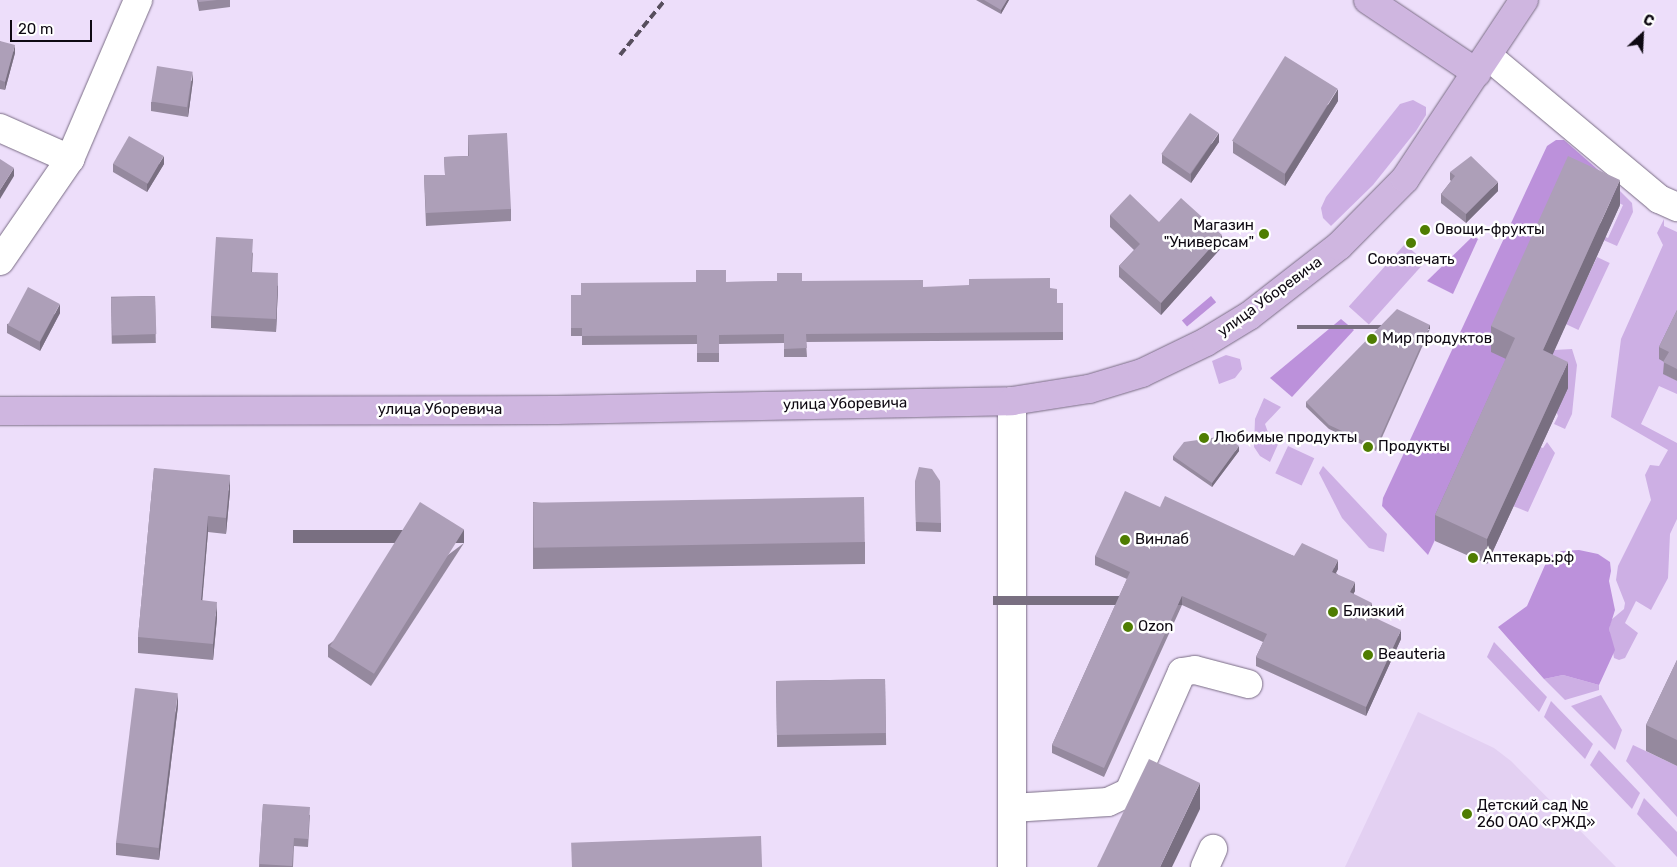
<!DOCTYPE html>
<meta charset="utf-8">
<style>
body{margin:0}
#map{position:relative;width:1677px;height:867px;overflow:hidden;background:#eddefa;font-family:Rubik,sans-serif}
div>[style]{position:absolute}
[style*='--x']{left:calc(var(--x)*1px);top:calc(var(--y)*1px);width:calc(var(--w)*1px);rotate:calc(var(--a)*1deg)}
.built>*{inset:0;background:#e3d0f2}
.green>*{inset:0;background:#cdafe4;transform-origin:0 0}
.forest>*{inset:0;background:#bc91db;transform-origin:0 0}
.roads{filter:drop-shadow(0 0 1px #796c84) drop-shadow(0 0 1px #796c84)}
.minor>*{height:28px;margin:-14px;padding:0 14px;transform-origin:14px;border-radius:14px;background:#fff}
.major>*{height:28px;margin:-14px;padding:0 14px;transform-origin:14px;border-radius:14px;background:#cfb6e0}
.rail>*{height:4px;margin-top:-2px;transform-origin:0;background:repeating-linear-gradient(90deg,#574e5d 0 8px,transparent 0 12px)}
.wall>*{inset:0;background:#95899e;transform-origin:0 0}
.shaded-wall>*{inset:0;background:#796f81;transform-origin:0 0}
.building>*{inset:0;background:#ad9fb8;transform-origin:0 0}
.dots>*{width:14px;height:14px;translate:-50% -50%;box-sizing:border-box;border:2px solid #fff;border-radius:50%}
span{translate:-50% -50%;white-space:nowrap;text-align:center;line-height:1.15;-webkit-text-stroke:5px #fff;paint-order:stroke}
.poi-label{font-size:15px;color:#0e0912}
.right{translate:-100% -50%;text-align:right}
.left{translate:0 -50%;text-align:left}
.street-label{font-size:15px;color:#0e0912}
.north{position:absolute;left:1617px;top:10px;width:50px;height:50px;-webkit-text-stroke:4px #fff;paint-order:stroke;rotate:25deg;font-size:14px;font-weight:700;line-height:20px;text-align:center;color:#0e0912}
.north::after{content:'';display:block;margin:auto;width:18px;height:22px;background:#0e0912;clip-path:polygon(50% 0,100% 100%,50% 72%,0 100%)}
.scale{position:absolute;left:10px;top:20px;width:82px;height:22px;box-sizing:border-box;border:2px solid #0e0912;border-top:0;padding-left:6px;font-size:15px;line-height:18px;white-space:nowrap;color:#0e0912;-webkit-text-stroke:4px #fff;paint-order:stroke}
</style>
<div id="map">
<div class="built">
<i style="clip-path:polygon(1418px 712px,1494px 748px,1511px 761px,1616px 867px,1345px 867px)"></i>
</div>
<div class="green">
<i style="clip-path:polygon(1413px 100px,1426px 107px,1426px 115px,1416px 131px,1373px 185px,1331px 226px,1323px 218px,1321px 208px,1326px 197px,1400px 104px)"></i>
<i style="clip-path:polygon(1604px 175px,1632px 203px,1633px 212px,1617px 246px,1601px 239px,1603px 236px,1608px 238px,1623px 205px,1594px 191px)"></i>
<i style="clip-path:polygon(1664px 219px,1664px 226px,1677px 232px,1677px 323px,1664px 374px,1677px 381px,1677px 394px,1659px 386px,1641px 424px,1677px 443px,1677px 519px,1670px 534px,1668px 578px,1651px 610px,1636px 601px,1625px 623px,1638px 633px,1625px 658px,1619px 660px,1614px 658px,1609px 629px,1611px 620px,1624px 609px,1625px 603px,1616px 580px,1618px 566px,1651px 500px,1645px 475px,1650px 465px,1659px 466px,1668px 450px,1611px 417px,1621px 339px,1663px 245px,1657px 233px)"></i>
<i style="left:1405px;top:244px;width:27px;height:84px;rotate:42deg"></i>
<i style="left:1597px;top:257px;width:14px;height:74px;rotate:25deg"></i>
<i style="clip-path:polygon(1572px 349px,1577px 365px,1572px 414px,1565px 429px,1554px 424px,1558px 416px,1543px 376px,1554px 350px)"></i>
<i style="clip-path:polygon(1226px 355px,1240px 359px,1242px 369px,1235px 378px,1219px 384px,1212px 361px)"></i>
<i style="clip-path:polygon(1264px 398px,1281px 407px,1265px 424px,1270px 438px,1279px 442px,1270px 462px,1260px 456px,1254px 447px,1255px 419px)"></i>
<i style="clip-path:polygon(1547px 442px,1555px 453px,1528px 512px,1513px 506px,1540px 447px,1543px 448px)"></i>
<i style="left:1288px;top:446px;width:29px;height:30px;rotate:25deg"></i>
<i style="clip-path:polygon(1323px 466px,1387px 534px,1384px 552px,1369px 548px,1342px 518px,1319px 473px)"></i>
<i style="clip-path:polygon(1494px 642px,1547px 697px,1539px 712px,1487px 657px)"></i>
<i style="clip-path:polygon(1563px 675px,1599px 685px,1599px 690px,1565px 700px,1544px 679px)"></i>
<i style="clip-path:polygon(1601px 695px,1622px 730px,1615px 750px,1571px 706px)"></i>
<i style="clip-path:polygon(1551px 701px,1593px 744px,1585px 759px,1544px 717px)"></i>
<i style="clip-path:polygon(1633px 745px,1677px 766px,1677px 817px,1626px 761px)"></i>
<i style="clip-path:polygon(1599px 750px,1640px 793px,1632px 809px,1590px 765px)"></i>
<i style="clip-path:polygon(1644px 798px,1677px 832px,1677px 857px,1637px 814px)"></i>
</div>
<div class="forest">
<i style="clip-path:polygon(1556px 140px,1564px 140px,1604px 175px,1428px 555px,1382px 506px,1383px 498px,1547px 146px)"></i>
<i style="clip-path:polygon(1473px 236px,1478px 239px,1453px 294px,1427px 281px)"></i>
<i style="left:1211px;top:296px;width:8px;height:38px;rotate:50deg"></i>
<i style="clip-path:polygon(1341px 319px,1354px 330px,1292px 397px,1270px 378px)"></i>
<i style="clip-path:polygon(1579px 550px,1598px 554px,1610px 562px,1611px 571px,1609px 581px,1615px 610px,1609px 629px,1615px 650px,1599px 685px,1563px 675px,1544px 679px,1498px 627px,1527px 606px,1549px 556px,1561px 551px)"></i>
</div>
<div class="roads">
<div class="minor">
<i style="--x:1488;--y:56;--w:223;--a:39.9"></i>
<i style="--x:1659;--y:199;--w:20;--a:24"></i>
<i style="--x:0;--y:128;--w:77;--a:23.9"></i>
<i style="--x:0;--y:261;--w:124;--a:-55.5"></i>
<i style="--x:70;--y:159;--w:173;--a:-66.8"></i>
<i style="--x:1012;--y:808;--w:96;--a:-3.6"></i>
<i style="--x:1108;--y:802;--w:23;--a:-25"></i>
<i style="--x:1129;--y:792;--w:131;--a:-66.2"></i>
<i style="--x:1182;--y:672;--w:13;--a:-9"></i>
<i style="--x:1195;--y:670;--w:55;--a:14.8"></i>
<i style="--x:1012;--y:867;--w:466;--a:-90"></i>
<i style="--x:1205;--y:867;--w:20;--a:-66"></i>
</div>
<div class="major">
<i style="--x:1368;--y:0;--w:131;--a:33.8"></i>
<i style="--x:0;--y:411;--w:557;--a:-0.1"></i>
<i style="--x:557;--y:410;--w:455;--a:-1.1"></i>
<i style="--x:1012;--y:401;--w:78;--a:-8.9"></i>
<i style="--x:1089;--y:389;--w:55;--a:-16.8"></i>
<i style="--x:1142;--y:373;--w:71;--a:-25.8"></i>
<i style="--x:1206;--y:342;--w:50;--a:-31.2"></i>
<i style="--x:1249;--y:316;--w:114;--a:-37.9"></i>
<i style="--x:1339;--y:246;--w:94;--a:-45.4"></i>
<i style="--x:1405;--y:179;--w:215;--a:-56.4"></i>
</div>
</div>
<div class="rail">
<i style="--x:620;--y:55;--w:71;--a:-50.7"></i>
</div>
<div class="wall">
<i style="clip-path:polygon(197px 0,230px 0,230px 7px,199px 11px)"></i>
<i style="clip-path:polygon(976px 0,1009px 0,1001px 14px)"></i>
<i style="clip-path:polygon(0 41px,15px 53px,5px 90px,0 89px)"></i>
<i style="clip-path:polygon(193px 80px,188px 117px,151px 111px,151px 102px)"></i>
<i style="clip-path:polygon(1338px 101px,1285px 186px,1233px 153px,1233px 141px)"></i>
<i style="clip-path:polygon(468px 135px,511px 209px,511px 221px,426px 226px,424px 175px,445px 175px,444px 157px,468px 156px)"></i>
<i style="clip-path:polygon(1219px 142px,1191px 183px,1162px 163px,1162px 154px)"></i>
<i style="clip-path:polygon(113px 164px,164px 164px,147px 192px,113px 172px)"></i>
<i style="clip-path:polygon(1450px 172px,1498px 191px,1466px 223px,1441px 203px,1441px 194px,1451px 181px,1450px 180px)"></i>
<i style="clip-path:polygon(1620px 205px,1552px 355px,1568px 388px,1487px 564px,1435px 541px,1435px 515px,1506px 359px,1491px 352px,1491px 326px)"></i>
<i style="clip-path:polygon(1110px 215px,1159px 222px,1222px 247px,1161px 315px,1119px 277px,1119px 266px,1134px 250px,1110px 227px)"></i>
<i style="clip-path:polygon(253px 252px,252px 272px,278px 286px,276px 332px,211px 328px,211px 316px)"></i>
<i style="clip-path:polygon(802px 281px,923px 287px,1050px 288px,1057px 303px,1063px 303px,1063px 340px,806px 342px,807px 357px,784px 357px,784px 343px,719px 344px,719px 362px,697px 362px,697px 344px,582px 345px,582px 336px,571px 336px,571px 295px,581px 295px,726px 282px)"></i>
<i style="left:155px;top:296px;width:47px;height:44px;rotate:89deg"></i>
<i style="clip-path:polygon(1677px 310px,1677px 381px,1663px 374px,1664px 362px,1659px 359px,1659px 347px)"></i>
<i style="clip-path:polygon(60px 313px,40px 351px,7px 333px,7px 324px)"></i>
<i style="clip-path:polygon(1430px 329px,1376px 451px,1329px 429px,1306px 407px,1306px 402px)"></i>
<i style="clip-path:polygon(1239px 451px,1212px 487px,1173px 460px,1173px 456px)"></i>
<i style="clip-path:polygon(154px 468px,230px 491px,226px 534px,208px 532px,202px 600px,217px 618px,213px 660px,138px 653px,138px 637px)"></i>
<i style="clip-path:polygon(915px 481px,941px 523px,941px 532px,916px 531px)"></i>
<i style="clip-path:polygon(533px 502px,865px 542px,865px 564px,533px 569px)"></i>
<i style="clip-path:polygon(1160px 507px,1294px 556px,1338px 569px,1336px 573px,1355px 591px,1353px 594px,1372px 611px,1370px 616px,1401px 639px,1366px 716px,1256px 666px,1256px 657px,1263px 642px,1182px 605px,1104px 777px,1052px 753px,1052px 745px,1127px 579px,1095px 565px,1095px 556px)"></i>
<i style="clip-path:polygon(464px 543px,371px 686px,328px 657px,328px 645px)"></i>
<i style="clip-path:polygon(1677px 660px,1677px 766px,1646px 751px,1646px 725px)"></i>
<i style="left:885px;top:679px;width:66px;height:109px;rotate:89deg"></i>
<i style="clip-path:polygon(178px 706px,159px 860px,116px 855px,116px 843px)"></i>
<i style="clip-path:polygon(263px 804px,310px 815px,308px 847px,294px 846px,293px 867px,259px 867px)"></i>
</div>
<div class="shaded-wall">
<i style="clip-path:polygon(1007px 0,1009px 0,1001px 14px,1001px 10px)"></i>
<i style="clip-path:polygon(15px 45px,15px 53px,5px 90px,5px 82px)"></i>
<i style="clip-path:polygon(193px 72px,193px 80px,188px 117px,188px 108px)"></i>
<i style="clip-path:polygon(1338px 89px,1338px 101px,1285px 186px,1285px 174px)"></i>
<i style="clip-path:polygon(1219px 133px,1219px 142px,1191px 183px,1191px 174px)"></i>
<i style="clip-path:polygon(164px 156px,164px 164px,147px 192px,147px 183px)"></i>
<i style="clip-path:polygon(14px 168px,14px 176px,0 199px,0 190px)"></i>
<i style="clip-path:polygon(1620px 180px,1620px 205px,1543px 376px,1543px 350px)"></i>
<i style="clip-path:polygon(1498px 182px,1498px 191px,1466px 223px,1466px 214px)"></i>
<i style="clip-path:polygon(1222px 235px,1222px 247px,1161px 315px,1161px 303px)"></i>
<i style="clip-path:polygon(278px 273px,278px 286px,276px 332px,276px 319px)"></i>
<i style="clip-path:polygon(60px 304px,60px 313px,40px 351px,40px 342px)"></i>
<i style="left:1430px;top:325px;width:4px;height:133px;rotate:90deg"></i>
<i style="clip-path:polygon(1568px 362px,1568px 388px,1487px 564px,1487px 539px)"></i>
<i style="clip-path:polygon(1239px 446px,1239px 451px,1212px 487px,1212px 483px)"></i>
<i style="clip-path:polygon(230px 475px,230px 491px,226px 534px,226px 518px)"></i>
<i style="clip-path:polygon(208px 516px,208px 532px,201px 616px,201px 600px)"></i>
<i style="left:464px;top:530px;width:13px;height:171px;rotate:90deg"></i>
<i style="clip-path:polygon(1338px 560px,1338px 569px,1332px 580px,1332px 572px)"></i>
<i style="clip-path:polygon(1355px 582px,1355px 591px,1350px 601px,1350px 592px)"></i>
<i style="left:1182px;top:596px;width:9px;height:189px;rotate:90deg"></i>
<i style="clip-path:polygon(217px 602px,217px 618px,213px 660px,213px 644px)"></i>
<i style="clip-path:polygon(1372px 603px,1372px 611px,1367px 623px,1367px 614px)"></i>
<i style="clip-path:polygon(1401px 630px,1401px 639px,1366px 716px,1366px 707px)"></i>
<i style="clip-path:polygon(178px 693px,178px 706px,159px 860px,159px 848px)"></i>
<i style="clip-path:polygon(1200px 783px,1200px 809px,1172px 867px,1160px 867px)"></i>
</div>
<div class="building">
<i style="clip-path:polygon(198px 0,217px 0,199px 2px)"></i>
<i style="clip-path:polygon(984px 0,1007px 0,1001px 10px)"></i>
<i style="clip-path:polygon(0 41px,15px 45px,5px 82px,0 80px)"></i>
<i style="left:1285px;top:56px;width:62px;height:100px;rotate:32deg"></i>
<i style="left:157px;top:66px;width:36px;height:36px;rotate:9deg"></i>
<i style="left:1190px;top:113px;width:35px;height:50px;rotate:35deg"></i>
<i style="clip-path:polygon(507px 133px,511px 209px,426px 213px,424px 175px,445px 175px,444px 157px,469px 156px,468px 135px)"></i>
<i style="left:129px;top:136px;width:40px;height:32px;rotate:30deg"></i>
<i style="clip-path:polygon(1471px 156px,1498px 182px,1466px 214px,1441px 194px,1455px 176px,1450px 172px)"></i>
<i style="clip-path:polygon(1568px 156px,1620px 180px,1543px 350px,1568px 362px,1487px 539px,1435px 515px,1515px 338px,1491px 326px)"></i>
<i style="clip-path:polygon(0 159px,14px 168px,0 190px)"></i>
<i style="clip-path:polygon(1130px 194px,1159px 222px,1181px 198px,1222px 235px,1161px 303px,1119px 266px,1140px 244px,1110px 215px)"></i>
<i style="clip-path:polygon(216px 237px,253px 239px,251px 272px,278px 273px,276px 319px,211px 316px)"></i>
<i style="clip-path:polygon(696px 270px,726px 270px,726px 282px,777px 281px,777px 273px,802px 273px,802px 281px,923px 280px,923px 287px,969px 285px,969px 279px,1050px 278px,1050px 288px,1057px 289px,1057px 303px,1063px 303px,1063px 332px,806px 334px,807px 348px,784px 349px,784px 334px,719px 335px,719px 353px,697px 353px,697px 335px,582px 336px,582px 328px,571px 328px,571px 295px,581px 295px,581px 283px,696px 282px)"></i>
<i style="left:28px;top:287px;width:36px;height:43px;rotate:28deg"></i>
<i style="left:155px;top:296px;width:38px;height:44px;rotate:88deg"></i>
<i style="clip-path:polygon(1397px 309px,1430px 325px,1376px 447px,1329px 425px,1306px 402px)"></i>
<i style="clip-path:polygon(1677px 310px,1677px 369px,1663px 362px,1669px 352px,1659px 347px)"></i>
<i style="clip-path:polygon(1225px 436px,1239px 446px,1212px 483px,1173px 456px,1184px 442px)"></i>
<i style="clip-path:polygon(919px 467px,932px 469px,940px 481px,941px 523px,916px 522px,915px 481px)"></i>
<i style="clip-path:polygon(154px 468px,230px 475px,226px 518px,208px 516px,201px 600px,217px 602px,213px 644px,138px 637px)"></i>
<i style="clip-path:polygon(1125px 491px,1160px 507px,1165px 496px,1294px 556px,1302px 543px,1338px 560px,1332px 572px,1355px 582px,1350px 592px,1372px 603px,1367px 614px,1401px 630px,1366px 707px,1256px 657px,1267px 634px,1182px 596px,1104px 768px,1052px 745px,1130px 572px,1095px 556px)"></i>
<i style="left:864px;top:497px;width:45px;height:331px;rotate:89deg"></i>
<i style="left:420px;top:502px;width:52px;height:170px;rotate:32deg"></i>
<i style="clip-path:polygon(1677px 660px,1677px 740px,1646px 725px)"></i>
<i style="left:885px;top:679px;width:54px;height:109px;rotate:89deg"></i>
<i style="left:135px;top:688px;width:43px;height:156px;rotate:7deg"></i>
<i style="clip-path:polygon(1149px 759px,1200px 783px,1160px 867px,1097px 867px)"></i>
<i style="clip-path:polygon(263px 804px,310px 807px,308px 839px,294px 838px,292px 866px,259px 864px)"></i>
<i style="left:761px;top:836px;width:31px;height:190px;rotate:88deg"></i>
</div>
<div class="dots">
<i style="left:1425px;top:230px;background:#4f7d02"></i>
<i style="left:1264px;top:234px;background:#4f7d02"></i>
<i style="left:1411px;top:243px;background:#4f7d02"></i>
<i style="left:1372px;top:339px;background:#4f7d02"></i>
<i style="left:1204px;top:438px;background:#4f7d02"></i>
<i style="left:1368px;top:447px;background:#4f7d02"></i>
<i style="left:1125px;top:540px;background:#4f7d02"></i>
<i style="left:1473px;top:558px;background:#4f7d02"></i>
<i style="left:1333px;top:612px;background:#4f7d02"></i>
<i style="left:1128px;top:627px;background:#4f7d02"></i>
<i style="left:1368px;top:655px;background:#4f7d02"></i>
<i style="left:1467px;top:814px;background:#4f7d02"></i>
</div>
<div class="poi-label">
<span class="right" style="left:1254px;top:234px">Магазин<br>"Универсам"</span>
<span class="left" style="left:1435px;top:230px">Овощи-фрукты</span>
<span style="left:1411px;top:260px">Союзпечать</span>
<span class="left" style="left:1382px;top:339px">Мир продуктов</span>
<span class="left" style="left:1214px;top:438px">Любимые продукты</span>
<span class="left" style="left:1378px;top:447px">Продукты</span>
<span class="left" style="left:1135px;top:540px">Винлаб</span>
<span class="left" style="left:1483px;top:558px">Аптекарь.рф</span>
<span class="left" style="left:1343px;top:612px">Близкий</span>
<span class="left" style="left:1138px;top:627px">Ozon</span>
<span class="left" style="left:1378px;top:655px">Beauteria</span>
<span class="left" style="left:1477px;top:814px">Детский сад №<br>260 ОАО «РЖД»</span>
</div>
<div class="street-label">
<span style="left:1270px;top:297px;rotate:-36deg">улица Уборевича</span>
<span style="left:845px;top:404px;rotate:-1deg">улица Уборевича</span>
<span style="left:440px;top:410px">улица Уборевича</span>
</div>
<div class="north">С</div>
<div class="scale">20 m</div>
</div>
